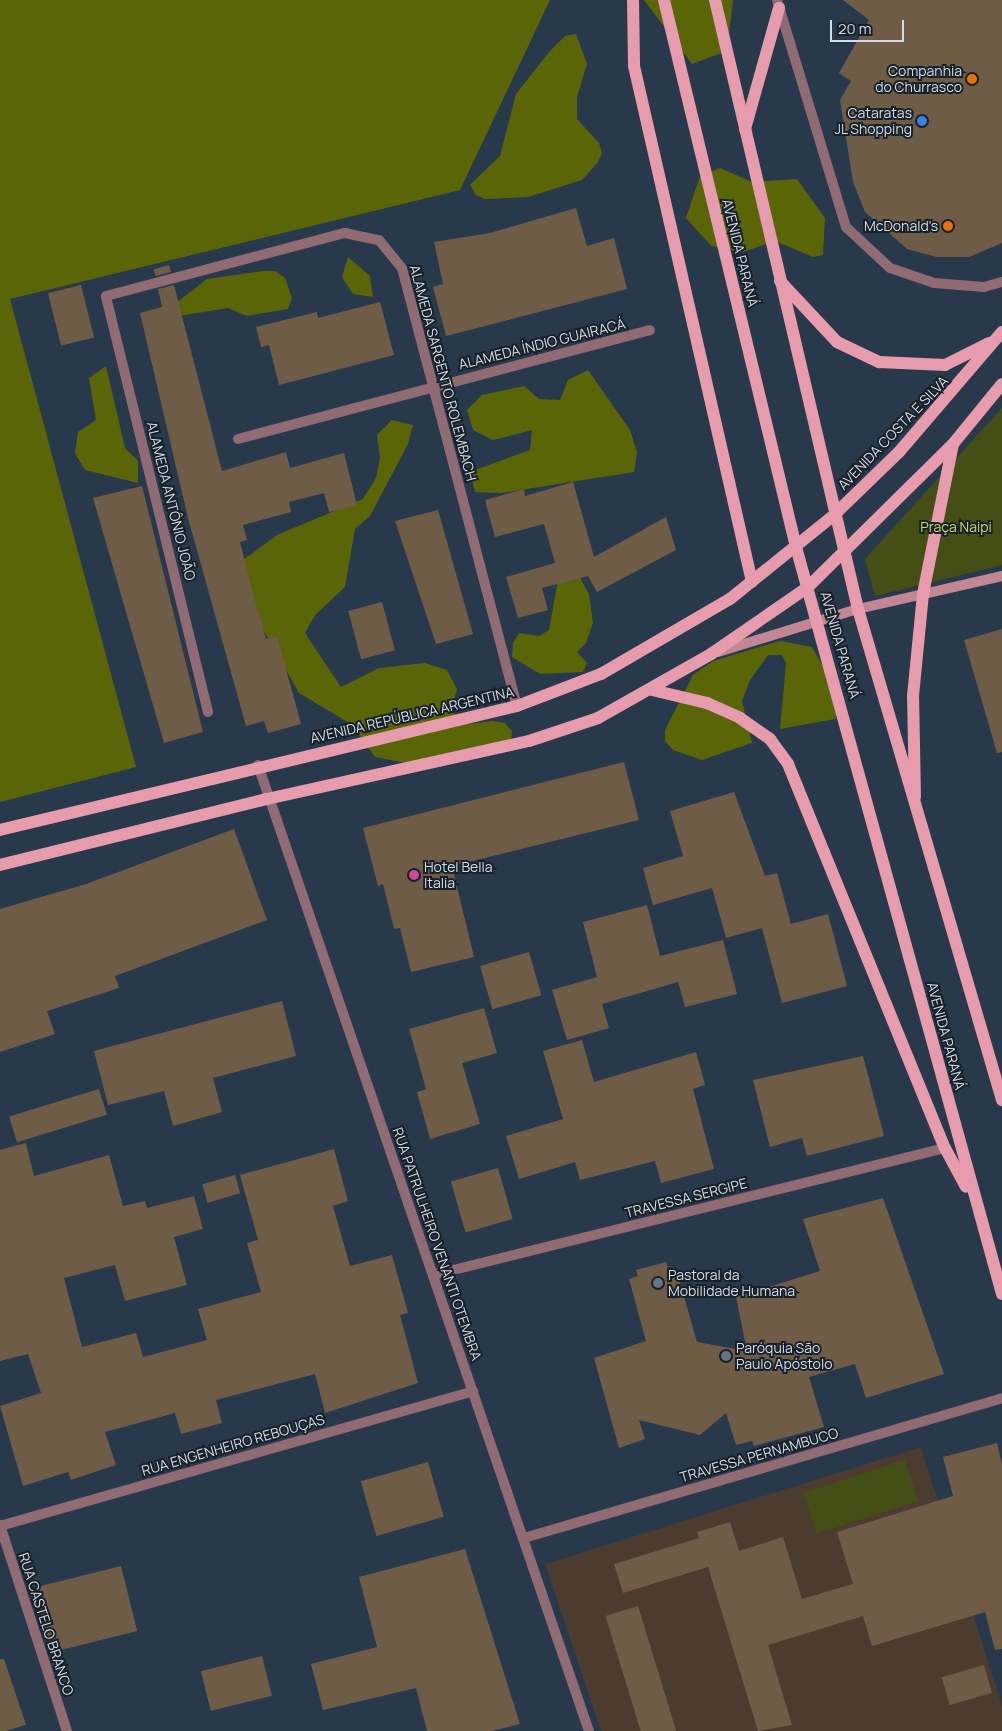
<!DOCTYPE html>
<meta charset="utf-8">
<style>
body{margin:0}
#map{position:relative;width:1002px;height:1731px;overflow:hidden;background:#28394c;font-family:Manrope,sans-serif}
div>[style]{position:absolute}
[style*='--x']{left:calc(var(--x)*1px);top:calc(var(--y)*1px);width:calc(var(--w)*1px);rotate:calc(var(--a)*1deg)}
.education>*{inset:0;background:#4b3c2f}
.green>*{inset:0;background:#454e15;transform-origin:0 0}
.forest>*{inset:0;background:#5a6508}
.building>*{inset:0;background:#6f5c46;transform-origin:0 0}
.street>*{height:10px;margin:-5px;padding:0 5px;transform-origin:5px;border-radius:5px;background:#906b73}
.secondary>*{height:10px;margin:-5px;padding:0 5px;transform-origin:5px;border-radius:5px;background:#c18794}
.primary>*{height:12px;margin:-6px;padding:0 6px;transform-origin:6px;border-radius:6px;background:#e69cad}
.dots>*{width:14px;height:14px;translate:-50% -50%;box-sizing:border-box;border:2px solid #182028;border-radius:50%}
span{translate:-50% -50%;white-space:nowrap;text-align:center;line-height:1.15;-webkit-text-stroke:4px #182028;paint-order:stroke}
.poi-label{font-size:14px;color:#d3ddea}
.right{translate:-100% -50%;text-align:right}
.left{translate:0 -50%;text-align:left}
.street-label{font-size:14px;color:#d3ddea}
.park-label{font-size:14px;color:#cadd6e}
.scale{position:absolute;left:830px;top:20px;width:74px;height:22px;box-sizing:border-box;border:2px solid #d3ddea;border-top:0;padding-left:6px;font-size:15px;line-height:18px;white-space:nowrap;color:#d3ddea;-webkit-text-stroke:4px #182028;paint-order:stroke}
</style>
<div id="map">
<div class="education">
<i style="clip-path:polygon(921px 1447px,1002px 1706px,1002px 1731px,601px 1731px,545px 1564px)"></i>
</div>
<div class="green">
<i style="clip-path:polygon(1002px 408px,1002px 565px,875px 596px,865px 559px)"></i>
<i style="left:905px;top:1460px;width:43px;height:107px;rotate:72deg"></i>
</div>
<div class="forest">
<i style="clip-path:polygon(0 0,550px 0,460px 190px,10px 299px,136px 767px,0 802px)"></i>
<i style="clip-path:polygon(644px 0,733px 0,727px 51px,692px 64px)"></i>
<i style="clip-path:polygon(576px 34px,587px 64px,577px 97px,577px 119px,599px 143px,602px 153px,598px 162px,582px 180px,528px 197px,485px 199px,476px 195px,470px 185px,500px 156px,516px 94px,550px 51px,565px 36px)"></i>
<i style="clip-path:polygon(720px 168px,752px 182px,797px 179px,825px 218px,823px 255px,813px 257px,775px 241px,743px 252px,711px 246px,686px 218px,700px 176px)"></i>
<i style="clip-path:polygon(348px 257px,370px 276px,373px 297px,353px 294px,342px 277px)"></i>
<i style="clip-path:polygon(263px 271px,275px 271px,285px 278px,292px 298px,288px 309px,247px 316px,228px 308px,173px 317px,171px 307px,207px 279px)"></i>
<i style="clip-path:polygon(106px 366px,125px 448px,138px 461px,138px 483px,85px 470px,75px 453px,78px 432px,96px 420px,89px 378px)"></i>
<i style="clip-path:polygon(588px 370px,630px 430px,637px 452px,634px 472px,501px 493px,475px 492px,470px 472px,530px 450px,532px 430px,493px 440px,473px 430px,467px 410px,482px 395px,524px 386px,539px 399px,560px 400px,568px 380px)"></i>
<i style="clip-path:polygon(392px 420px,413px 425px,408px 444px,370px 516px,355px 529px,345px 587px,315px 615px,305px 633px,341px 687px,379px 668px,425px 663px,447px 670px,457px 689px,451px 711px,468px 724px,493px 721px,505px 723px,512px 731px,511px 742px,411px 764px,375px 757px,351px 724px,299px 693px,257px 619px,243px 560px,277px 535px,363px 499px,376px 478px,380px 457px,377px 435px)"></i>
<i style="clip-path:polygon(559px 574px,579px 576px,589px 594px,593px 623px,586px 643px,577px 652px,587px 663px,583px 672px,540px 674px,512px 657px,513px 643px,519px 633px,539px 636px,549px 630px)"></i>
<i style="clip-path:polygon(780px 641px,812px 647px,827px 673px,838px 712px,835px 719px,780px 729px,786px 663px,782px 655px,768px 655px,750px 680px,742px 701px,752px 743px,702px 760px,673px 750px,665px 741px,665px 730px,693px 675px,713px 661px)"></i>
</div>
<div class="building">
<i style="clip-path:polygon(843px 0,1002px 0,1002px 243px,969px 257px,937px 257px,907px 249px,865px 212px,853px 182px,840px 100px,851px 81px,839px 73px,869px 20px)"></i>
<i style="clip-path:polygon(576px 208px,587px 246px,614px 238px,627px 289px,446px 336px,433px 287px,443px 284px,434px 242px,490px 233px)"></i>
<i style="left:169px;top:265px;width:7px;height:16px;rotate:74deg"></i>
<i style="left:81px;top:285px;width:54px;height:34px;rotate:76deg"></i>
<i style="clip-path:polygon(174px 285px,222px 471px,286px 452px,290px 468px,344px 453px,357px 505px,329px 512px,324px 493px,289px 502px,291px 512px,243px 525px,247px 540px,240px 542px,254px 597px,266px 639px,277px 636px,301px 724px,268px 733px,264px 721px,246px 726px,188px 518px,140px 313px,162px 307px,158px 289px)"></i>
<i style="clip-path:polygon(380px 302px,394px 355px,279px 385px,269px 345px,261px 347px,256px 327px,317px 312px,318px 318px)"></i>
<i style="clip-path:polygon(573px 482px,594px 557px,666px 517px,676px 550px,597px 592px,588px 576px,542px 588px,548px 610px,518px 618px,506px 577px,555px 563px,544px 524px,495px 537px,485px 500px,524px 489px,525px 496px)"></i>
<i style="clip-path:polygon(142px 486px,203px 732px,164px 743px,93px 498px)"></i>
<i style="clip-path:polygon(438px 510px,473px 634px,436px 644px,395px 521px)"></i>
<i style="left:382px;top:602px;width:50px;height:35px;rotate:75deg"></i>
<i style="clip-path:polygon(1002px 629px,1002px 752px,997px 753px,964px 640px)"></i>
<i style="clip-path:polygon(624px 762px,639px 820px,452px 866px,474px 957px,411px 972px,400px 928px,394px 929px,383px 884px,378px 886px,363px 828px)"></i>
<i style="clip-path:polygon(734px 792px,765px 876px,777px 873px,791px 924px,828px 914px,847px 986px,782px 1003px,762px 928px,726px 938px,712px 888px,653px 905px,643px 868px,683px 856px,670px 811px)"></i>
<i style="clip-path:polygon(234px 829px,267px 920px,115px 976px,119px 988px,47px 1011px,55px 1034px,0 1052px,0 909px,86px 884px)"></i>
<i style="clip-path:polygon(647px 905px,660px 956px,723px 940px,737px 994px,685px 1007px,678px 982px,602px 1004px,609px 1028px,567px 1040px,552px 990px,597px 977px,583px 922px)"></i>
<i style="left:529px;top:952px;width:45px;height:51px;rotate:74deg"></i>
<i style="clip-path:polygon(282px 1001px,296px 1056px,213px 1078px,222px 1112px,173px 1126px,164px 1091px,108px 1105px,94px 1051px)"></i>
<i style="clip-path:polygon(484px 1008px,497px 1053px,462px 1063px,480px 1124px,430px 1139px,417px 1092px,426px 1089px,409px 1029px)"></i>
<i style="clip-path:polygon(582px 1040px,594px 1082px,696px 1052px,705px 1085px,693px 1089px,714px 1169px,661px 1183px,655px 1161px,580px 1180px,575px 1162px,519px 1179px,506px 1136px,563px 1119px,543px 1051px)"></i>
<i style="clip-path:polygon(863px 1056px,884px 1136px,807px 1156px,802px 1138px,770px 1147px,753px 1080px)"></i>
<i style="left:99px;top:1089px;width:27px;height:94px;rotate:73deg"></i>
<i style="clip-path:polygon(26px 1143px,34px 1176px,109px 1155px,123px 1206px,145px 1201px,147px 1208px,194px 1196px,203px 1229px,174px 1237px,187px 1285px,125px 1301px,115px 1265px,64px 1278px,82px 1347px,136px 1333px,143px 1357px,207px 1340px,198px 1309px,261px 1292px,247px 1243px,258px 1240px,240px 1175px,334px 1149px,348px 1201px,333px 1206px,350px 1266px,392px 1255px,408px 1313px,400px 1315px,418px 1383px,325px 1413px,315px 1374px,216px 1400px,222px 1423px,181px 1434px,175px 1413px,105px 1432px,116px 1465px,71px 1480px,68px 1472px,23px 1486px,0 1406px,41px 1393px,28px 1354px,0 1361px,0 1150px)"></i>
<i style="left:498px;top:1168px;width:53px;height:49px;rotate:74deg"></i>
<i style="left:235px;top:1175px;width:19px;height:34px;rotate:74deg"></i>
<i style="clip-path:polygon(883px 1198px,944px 1374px,866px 1398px,855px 1364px,809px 1377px,824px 1427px,754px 1446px,752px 1441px,736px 1445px,726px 1413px,700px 1435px,639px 1420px,645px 1439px,619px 1448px,594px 1358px,646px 1341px,629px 1279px,638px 1276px,636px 1270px,666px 1262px,670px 1274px,677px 1272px,697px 1342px,747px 1351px,736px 1297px,820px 1271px,803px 1219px)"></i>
<i style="clip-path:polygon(997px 1443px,1002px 1464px,1002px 1649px,995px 1650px,985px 1612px,872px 1646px,863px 1616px,768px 1645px,792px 1725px,758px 1731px,708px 1567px,623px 1593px,614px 1564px,699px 1538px,697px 1532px,730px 1522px,739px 1551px,783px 1537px,802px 1599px,853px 1584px,837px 1532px,953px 1496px,943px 1457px)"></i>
<i style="left:428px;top:1462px;width:57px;height:70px;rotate:74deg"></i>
<i style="clip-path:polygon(465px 1549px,520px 1724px,492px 1731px,427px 1731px,416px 1688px,323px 1710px,311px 1664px,377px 1647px,359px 1577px)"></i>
<i style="left:121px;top:1566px;width:67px;height:89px;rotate:76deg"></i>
<i style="left:638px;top:1606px;width:131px;height:34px;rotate:73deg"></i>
<i style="left:262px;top:1656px;width:41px;height:63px;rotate:76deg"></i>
<i style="clip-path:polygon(0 1659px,4px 1659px,26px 1725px,6px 1731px,0 1731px)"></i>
<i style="left:984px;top:1665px;width:29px;height:44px;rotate:74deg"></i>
</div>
<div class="street">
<i style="--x:777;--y:0;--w:237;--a:73.1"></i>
<i style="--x:846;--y:227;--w:60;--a:43"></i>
<i style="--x:890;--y:268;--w:46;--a:18.8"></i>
<i style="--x:934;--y:283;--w:50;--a:4.6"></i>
<i style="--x:984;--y:287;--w:19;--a:-16"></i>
<i style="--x:238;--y:439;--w:426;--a:-14.8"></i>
<i style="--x:208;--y:712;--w:428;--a:-103.8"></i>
<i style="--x:106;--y:296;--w:247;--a:-14.8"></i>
<i style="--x:345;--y:233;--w:35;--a:12"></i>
<i style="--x:379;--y:240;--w:36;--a:51"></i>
<i style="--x:402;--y:268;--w:453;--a:75.3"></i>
<i style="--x:258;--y:765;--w:1021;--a:71.09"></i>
<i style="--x:433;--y:1275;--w:528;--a:-13.93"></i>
<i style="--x:0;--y:1525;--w:217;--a:72"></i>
<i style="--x:0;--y:1526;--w:492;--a:-15.9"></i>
<i style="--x:524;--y:1538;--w:498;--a:-16.3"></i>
</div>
<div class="secondary">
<i style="--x:718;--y:652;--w:146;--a:-17.1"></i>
<i style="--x:858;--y:609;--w:148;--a:-12.9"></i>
</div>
<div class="primary">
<i style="--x:633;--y:0;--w:66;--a:89.1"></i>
<i style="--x:634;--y:66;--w:529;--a:77.12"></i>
<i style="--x:664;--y:0;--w:563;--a:76.43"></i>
<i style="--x:796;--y:547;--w:775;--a:74.58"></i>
<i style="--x:715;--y:0;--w:626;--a:76.79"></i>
<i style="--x:858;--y:609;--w:512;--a:73.65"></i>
<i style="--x:745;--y:129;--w:126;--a:-74.3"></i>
<i style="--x:780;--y:281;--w:83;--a:46.9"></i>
<i style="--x:837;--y:342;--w:47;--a:25.5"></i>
<i style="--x:879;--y:362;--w:66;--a:2.6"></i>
<i style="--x:945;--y:365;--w:49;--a:-26.6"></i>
<i style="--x:652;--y:690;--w:57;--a:13.3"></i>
<i style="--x:707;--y:703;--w:36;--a:24"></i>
<i style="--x:740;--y:718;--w:37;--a:35"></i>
<i style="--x:770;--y:739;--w:31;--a:54"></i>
<i style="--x:788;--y:764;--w:415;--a:67.8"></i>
<i style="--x:945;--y:1148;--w:44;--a:61.7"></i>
<i style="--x:915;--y:797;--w:101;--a:-91.1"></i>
<i style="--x:913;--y:696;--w:102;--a:-84.4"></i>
<i style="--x:923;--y:594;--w:153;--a:-78.7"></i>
<i style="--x:0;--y:830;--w:532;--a:-13.49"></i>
<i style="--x:517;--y:706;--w:90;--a:-20.9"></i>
<i style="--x:601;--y:674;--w:149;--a:-30.2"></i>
<i style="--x:730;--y:599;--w:134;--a:-38.9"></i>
<i style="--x:834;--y:515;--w:91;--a:-44.1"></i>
<i style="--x:899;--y:452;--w:158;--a:-49.4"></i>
<i style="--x:0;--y:865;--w:275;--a:-13.9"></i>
<i style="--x:267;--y:799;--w:268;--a:-12.5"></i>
<i style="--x:529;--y:741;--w:73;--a:-18.4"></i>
<i style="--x:598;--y:718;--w:130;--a:-29.5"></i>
<i style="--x:711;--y:654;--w:118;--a:-34.6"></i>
<i style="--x:808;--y:587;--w:204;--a:-44.6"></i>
<i style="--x:953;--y:444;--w:77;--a:-50.8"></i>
</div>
<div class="dots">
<i style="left:972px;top:79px;background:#e8710a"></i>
<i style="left:922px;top:121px;background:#3f7fe0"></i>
<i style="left:948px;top:226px;background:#e8710a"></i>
<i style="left:414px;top:875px;background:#d1479c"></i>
<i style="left:658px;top:1283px;background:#6b7280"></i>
<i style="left:726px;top:1356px;background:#6b7280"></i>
</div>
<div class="poi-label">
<span class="right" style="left:962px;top:79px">Companhia<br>do Churrasco</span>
<span class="right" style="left:912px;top:121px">Cataratas<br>JL Shopping</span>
<span class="right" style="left:938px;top:226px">McDonald's</span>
<span class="left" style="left:424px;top:875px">Hotel Bella<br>Italia</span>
<span class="left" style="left:668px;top:1283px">Pastoral da<br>Mobilidade Humana</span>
<span class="left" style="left:736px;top:1356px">Paróquia São<br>Paulo Apóstolo</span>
</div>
<div class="street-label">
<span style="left:740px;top:253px;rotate:76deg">AVENIDA PARANÁ</span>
<span style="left:542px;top:344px;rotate:-14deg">ALAMEDA ÍNDIO GUAIRACÁ</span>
<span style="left:443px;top:373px;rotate:75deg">ALAMEDA SARGENTO ROLEMBACH</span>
<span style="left:893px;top:433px;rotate:-46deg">AVENIDA COSTA E SILVA</span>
<span style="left:171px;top:501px;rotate:76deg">ALAMEDA ANTÔNIO JOÃO</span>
<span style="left:840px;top:645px;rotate:74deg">AVENIDA PARANÁ</span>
<span style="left:412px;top:715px;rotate:-13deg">AVENIDA REPÚBLICA ARGENTINA</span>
<span style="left:946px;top:1036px;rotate:75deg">AVENIDA PARANÁ</span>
<span style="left:686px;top:1198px;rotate:-14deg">TRAVESSA SERGIPE</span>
<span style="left:437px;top:1244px;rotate:71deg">RUA PATRULHEIRO VENANTI OTEMBRA</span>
<span style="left:233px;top:1445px;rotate:-16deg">RUA ENGENHEIRO REBOUÇAS</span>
<span style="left:759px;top:1455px;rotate:-16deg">TRAVESSA PERNAMBUCO</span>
<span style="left:46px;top:1624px;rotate:72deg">RUA CASTELO BRANCO</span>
</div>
<div class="park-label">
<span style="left:956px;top:527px">Praça Naipi</span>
</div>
<div class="scale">20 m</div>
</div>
